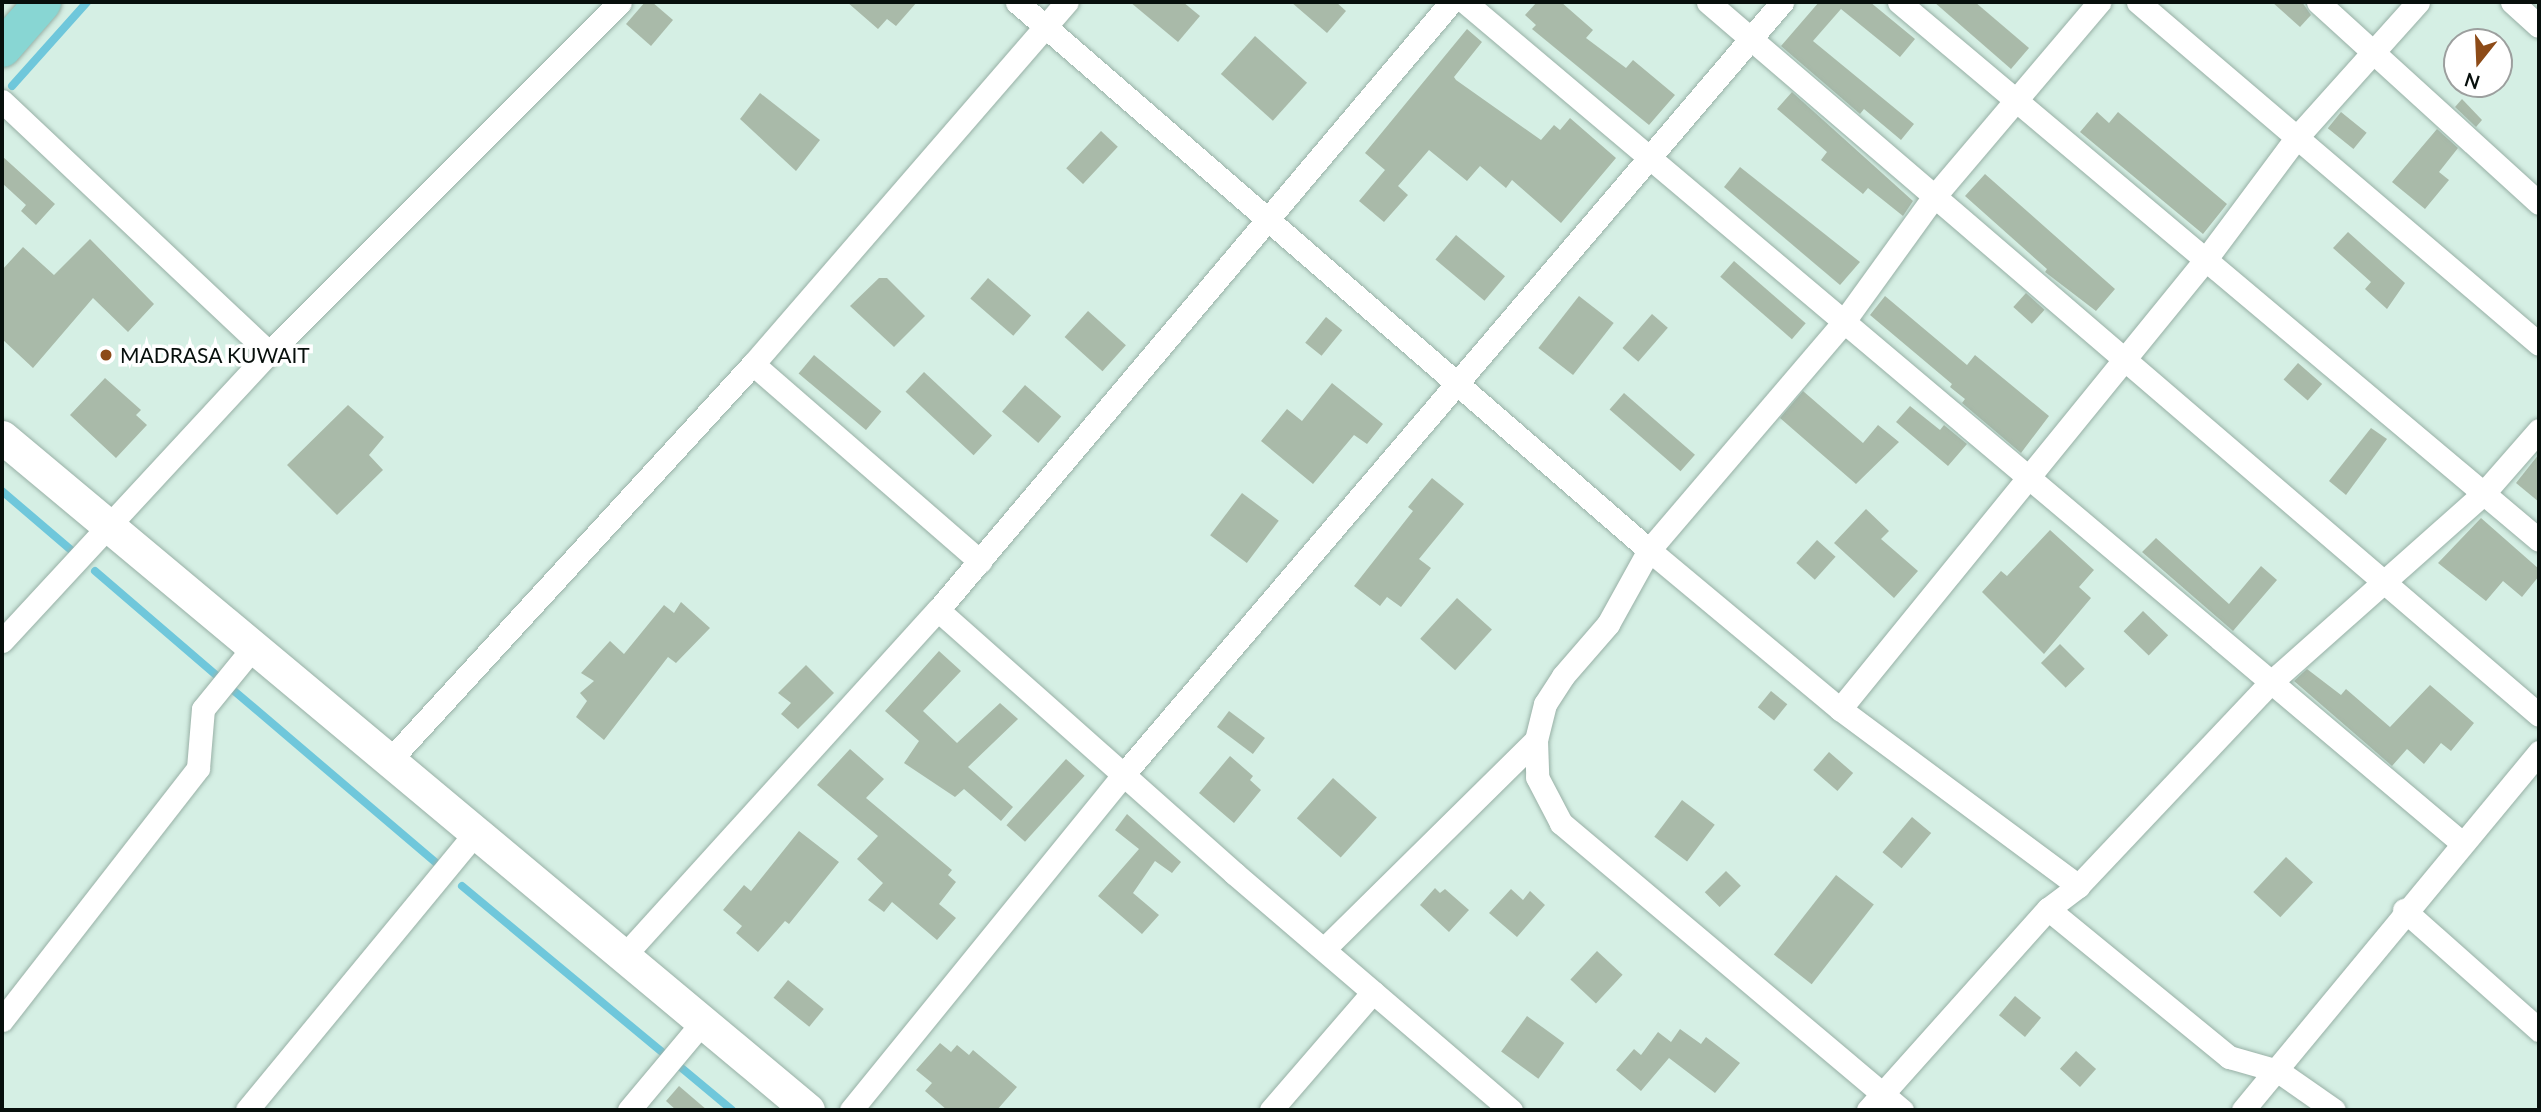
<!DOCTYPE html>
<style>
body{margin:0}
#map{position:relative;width:2541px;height:1112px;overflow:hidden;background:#d5efe4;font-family:Lato,sans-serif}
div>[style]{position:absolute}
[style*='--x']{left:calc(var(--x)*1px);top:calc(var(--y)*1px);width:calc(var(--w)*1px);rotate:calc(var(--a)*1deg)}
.stream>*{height:8px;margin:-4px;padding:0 4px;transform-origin:4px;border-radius:4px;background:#6fc7db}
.building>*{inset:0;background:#a9baa9;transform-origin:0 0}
.roads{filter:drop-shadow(0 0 2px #98b0a6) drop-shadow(0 0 2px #98b0a6)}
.street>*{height:23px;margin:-11.5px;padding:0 11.5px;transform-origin:11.5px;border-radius:11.5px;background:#fff}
.secondary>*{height:33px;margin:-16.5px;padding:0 16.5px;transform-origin:16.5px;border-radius:16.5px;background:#fff}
.primary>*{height:37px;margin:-18.5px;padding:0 18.5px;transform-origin:18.5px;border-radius:18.5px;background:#88d6d3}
.dots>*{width:19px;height:19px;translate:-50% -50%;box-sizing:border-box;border:4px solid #fff;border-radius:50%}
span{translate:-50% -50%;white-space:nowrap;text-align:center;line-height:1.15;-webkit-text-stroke:7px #fff;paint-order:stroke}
.poi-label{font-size:21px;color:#070f0c}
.left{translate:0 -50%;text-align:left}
.frame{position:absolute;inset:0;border:4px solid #070f0c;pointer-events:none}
.north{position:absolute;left:2443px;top:28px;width:70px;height:70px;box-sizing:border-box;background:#fff;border:2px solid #9c9f9e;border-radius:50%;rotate:198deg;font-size:19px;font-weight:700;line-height:28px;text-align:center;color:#070f0c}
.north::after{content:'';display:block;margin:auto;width:24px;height:32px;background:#8d4b18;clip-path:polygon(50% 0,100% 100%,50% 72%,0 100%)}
</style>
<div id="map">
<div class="stream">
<i style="--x:12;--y:86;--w:113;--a:-48.2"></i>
<i style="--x:2;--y:491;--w:91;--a:40.5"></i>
<i style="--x:95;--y:571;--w:160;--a:40.7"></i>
<i style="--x:233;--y:690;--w:267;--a:40.4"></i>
<i style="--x:462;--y:886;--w:259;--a:39.7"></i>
<i style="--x:678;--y:1065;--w:70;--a:39.8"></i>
</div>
<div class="building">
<i style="clip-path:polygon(645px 2px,652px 2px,673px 20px,651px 46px,626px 24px)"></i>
<i style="clip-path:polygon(847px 2px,917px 2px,896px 26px,887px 19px,878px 29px)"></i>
<i style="clip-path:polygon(1130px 2px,1183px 2px,1200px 16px,1178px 42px)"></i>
<i style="clip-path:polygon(1291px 2px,1336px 2px,1346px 11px,1327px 33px)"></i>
<i style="clip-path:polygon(1537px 2px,1561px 2px,1593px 30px,1586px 38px,1626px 68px,1633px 60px,1675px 95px,1649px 125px,1532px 29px,1536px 25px,1525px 15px)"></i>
<i style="clip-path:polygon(1819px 2px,1870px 2px,1915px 39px,1900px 57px,1841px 9px,1813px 41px,1914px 124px,1901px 140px,1864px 109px,1860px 114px,1781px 46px)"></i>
<i style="clip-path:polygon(1934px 2px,1975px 2px,2029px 48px,2011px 69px)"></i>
<i style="clip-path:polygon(2272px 2px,2302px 2px,2311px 15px,2300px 27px)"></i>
<i style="clip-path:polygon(1467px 29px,1482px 42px,1454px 77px,1456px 80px,1541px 140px,1554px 125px,1560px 130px,1570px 118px,1616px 158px,1561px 223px,1512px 180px,1506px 188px,1480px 166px,1467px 181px,1429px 150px,1398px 186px,1408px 195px,1384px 222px,1359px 201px,1385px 170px,1365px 153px)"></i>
<i style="left:1255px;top:36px;width:70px;height:51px;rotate:42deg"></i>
<i style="clip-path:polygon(1792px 92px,1913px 201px,1903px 216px,1868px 188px,1863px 194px,1821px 160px,1827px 152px,1777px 109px)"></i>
<i style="clip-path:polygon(760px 93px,820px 140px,796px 171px,740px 119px)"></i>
<i style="clip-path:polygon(2462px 99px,2482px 120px,2476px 127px,2455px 107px)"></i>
<i style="clip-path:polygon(2097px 112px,2109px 123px,2118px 112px,2227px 204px,2203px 234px,2080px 132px)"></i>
<i style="left:2341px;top:112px;width:33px;height:21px;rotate:39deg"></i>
<i style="clip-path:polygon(2437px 129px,2458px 148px,2439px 172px,2449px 180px,2425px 209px,2392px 182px)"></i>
<i style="left:1101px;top:131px;width:23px;height:51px;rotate:43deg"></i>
<i style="clip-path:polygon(2px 156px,55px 204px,36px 225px,21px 211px,26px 205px,2px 183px)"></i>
<i style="clip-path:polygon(1740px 167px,1860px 262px,1840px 285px,1724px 187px)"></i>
<i style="clip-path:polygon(1985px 174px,2115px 289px,2096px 311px,2045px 272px,2047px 269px,1965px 196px)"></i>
<i style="clip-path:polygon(2348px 232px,2405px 283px,2387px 309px,2365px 289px,2371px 282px,2333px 248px)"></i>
<i style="left:1456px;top:235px;width:64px;height:32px;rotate:40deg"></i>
<i style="clip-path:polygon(90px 239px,154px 304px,128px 332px,93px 298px,33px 368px,2px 339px,2px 270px,23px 247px,54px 275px)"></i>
<i style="left:1734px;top:261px;width:95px;height:21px;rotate:41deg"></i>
<i style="clip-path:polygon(879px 278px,887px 278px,925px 316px,894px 347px,850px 306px)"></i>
<i style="left:988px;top:278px;width:57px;height:27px;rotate:41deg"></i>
<i style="left:2026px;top:293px;width:25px;height:19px;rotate:42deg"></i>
<i style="left:1579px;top:296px;width:44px;height:66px;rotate:38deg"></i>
<i style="clip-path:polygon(1885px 296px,1967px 365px,1975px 355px,2049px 416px,2021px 453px,1962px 403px,1965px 399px,1950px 387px,1952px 384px,1870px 315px)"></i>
<i style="left:1088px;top:311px;width:51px;height:35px;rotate:42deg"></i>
<i style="left:1652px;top:314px;width:21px;height:45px;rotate:41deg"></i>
<i style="left:1326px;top:317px;width:21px;height:33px;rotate:39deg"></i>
<i style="left:814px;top:355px;width:88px;height:24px;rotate:40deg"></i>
<i style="left:2298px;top:363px;width:32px;height:22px;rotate:41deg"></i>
<i style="left:924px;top:372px;width:93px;height:27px;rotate:43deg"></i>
<i style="clip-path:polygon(105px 378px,141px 410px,136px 415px,147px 425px,116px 458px,70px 415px)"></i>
<i style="clip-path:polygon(1332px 383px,1383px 424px,1367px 444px,1354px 435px,1313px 484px,1261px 441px,1287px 409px,1302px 421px)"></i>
<i style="left:1025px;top:385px;width:48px;height:35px;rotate:41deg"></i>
<i style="clip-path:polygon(1803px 391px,1863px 443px,1878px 425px,1899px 442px,1856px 484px,1780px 418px)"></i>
<i style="left:1624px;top:393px;width:94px;height:22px;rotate:41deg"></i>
<i style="clip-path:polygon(348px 405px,384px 437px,369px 455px,383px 470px,337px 515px,287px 465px)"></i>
<i style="clip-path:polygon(1910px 406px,1940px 430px,1944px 425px,1967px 444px,1948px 466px,1896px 422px)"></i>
<i style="clip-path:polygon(2371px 428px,2387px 439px,2346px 495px,2329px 481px)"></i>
<i style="clip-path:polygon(2539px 454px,2539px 502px,2516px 483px)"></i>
<i style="clip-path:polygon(1432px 478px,1464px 504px,1419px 559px,1431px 568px,1401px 607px,1387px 597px,1380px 606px,1354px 586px,1413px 511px,1408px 507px)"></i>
<i style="left:1242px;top:493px;width:46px;height:53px;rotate:37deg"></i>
<i style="clip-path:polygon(1866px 509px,1889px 531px,1881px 539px,1918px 571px,1894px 598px,1834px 543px)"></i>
<i style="clip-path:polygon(2481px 518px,2539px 569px,2539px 576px,2522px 597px,2503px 581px,2486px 601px,2438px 563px)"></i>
<i style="clip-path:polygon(2050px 530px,2094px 570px,2079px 587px,2091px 598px,2044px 654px,1982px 592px,2001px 571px,2007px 576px)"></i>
<i style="clip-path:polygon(2156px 538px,2229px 604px,2261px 566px,2277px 580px,2233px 631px,2142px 552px)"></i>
<i style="left:1817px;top:540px;width:25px;height:31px;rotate:42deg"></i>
<i style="left:1457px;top:598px;width:47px;height:55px;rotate:42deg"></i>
<i style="clip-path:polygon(681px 602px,710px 628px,676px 663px,668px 657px,604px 740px,576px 717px,587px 701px,580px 693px,594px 681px,581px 673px,610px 641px,624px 654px,664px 605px,674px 613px)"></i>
<i style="left:2143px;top:611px;width:35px;height:28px;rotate:44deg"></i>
<i style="left:2060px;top:644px;width:35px;height:27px;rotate:45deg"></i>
<i style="clip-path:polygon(939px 651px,961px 671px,923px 711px,957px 743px,1000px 703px,1018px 719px,968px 767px,1013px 807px,1001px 821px,964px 789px,955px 797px,904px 763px,919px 741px,885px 711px)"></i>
<i style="clip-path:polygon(806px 665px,834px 693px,798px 729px,781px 714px,791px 703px,778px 693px)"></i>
<i style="clip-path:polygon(2307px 669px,2341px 695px,2346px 689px,2390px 727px,2430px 685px,2474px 723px,2451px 751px,2441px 743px,2424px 764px,2407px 749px,2392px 766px,2294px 681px)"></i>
<i style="left:1771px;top:691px;width:21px;height:21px;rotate:39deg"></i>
<i style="left:1229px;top:711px;width:45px;height:20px;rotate:37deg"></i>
<i style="clip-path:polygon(850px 749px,884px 779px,866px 798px,952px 870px,948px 875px,956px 882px,939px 904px,956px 918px,937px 940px,892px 902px,884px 912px,868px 900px,883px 883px,857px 859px,878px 836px,817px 785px)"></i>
<i style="left:1829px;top:752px;width:32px;height:24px;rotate:41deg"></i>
<i style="clip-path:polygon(1230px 756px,1253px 776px,1250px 780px,1261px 790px,1234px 823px,1199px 793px)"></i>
<i style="left:1066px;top:759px;width:25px;height:89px;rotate:42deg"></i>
<i style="left:1333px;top:778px;width:59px;height:54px;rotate:42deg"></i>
<i style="left:1682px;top:800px;width:41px;height:46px;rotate:37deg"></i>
<i style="clip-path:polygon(1127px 814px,1181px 862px,1172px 873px,1155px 861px,1133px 893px,1159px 915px,1142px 934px,1098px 896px,1139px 849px,1115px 830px)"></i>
<i style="left:1912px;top:817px;width:25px;height:46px;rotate:40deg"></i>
<i style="clip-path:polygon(799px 831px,839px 862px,789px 924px,785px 921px,758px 952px,736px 933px,742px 926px,723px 910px,744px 885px,751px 891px)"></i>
<i style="left:2286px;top:857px;width:37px;height:48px;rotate:43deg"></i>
<i style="left:1726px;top:871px;width:21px;height:30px;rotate:45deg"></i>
<i style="left:1836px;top:875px;width:48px;height:101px;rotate:38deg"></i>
<i style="clip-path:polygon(1435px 888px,1440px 893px,1445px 889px,1469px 910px,1449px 932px,1420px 905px)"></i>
<i style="clip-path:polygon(1511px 889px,1523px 900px,1530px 891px,1545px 905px,1517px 937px,1489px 913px)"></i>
<i style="left:1597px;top:951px;width:35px;height:39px;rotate:43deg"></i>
<i style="left:788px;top:980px;width:46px;height:23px;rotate:39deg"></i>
<i style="left:2015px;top:996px;width:34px;height:25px;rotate:40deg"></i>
<i style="left:1527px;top:1016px;width:46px;height:44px;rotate:36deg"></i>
<i style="clip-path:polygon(1680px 1029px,1701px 1044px,1706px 1037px,1740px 1063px,1715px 1093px,1669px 1058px,1641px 1091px,1616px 1070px,1634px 1049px,1641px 1055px,1658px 1032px,1671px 1042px)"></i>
<i style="clip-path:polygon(940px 1043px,951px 1052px,957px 1045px,969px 1055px,973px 1050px,1017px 1087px,997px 1110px,947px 1110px,925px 1091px,932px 1083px,916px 1070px)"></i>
<i style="left:2076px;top:1051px;width:27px;height:24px;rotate:42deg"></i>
<i style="clip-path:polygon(679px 1086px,707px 1110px,676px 1110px,666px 1101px)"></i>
</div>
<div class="roads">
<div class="street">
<i style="--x:1017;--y:2;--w:836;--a:40.93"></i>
<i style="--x:1649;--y:550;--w:249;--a:39.8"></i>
<i style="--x:1840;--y:709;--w:297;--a:36.6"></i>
<i style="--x:1465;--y:2;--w:1304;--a:40.15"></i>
<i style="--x:1708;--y:2;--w:1095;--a:40.63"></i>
<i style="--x:1899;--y:2;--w:836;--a:40.05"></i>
<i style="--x:2138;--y:2;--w:527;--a:40.46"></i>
<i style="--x:2318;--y:2;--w:299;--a:42.3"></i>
<i style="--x:2512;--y:2;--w:36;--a:42"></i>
<i style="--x:2;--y:101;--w:367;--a:43.3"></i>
<i style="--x:753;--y:364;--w:301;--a:41"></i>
<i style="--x:938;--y:610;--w:396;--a:41.6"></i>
<i style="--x:1234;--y:873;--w:365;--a:40.6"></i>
<i style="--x:2;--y:641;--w:393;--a:-47.2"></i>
<i style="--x:269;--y:353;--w:496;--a:-45"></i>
<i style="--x:1840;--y:709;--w:580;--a:-50.88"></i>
<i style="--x:2206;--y:259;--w:152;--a:-53.3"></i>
<i style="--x:2297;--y:137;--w:181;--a:-48.1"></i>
<i style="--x:1536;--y:740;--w:37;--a:88"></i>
<i style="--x:1537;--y:777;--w:52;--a:62.4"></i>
<i style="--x:1561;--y:823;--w:446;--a:40.1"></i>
<i style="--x:390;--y:760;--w:537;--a:-47.49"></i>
<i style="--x:753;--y:364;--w:479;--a:-49.1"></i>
<i style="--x:2048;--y:909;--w:234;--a:39.3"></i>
<i style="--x:2229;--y:1057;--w:51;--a:15.9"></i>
<i style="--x:2278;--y:1071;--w:68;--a:34.9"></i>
<i style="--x:2404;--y:910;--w:181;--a:41.6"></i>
<i style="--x:1324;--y:949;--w:298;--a:-44.6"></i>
<i style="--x:1536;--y:740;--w:37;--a:-76"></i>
<i style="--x:1545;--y:704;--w:33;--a:-57"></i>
<i style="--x:1563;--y:676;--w:69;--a:-49.1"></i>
<i style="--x:1608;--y:624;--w:85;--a:-61"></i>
<i style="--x:1649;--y:550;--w:297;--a:-49.5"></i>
<i style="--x:1842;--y:324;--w:155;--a:-54.2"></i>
<i style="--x:1933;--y:198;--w:257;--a:-49.7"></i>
<i style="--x:622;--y:958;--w:470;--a:-47.8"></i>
<i style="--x:938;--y:610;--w:796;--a:-49.84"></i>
<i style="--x:2;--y:1020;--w:319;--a:-52.1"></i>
<i style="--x:198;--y:768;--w:59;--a:-85.2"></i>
<i style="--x:203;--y:709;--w:77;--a:-50.8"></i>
<i style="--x:247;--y:1110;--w:357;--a:-50.5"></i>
<i style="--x:629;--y:1110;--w:112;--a:-50.1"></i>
<i style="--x:851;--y:1110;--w:432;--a:-50.9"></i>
<i style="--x:1123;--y:775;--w:1016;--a:-49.55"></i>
<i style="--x:1271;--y:1110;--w:156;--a:-49.2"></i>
<i style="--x:1868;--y:1110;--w:270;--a:-48.2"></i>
<i style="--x:2048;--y:909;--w:38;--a:-37"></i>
<i style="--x:2078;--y:886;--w:279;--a:-46.6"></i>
<i style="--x:2270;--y:683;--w:285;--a:-41.6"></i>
<i style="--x:2483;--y:494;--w:85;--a:-48.8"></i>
<i style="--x:2243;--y:1110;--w:465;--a:-50.4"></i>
</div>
<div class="secondary">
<i style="--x:2;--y:437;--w:1050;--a:39.86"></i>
</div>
<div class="primary">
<i style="--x:2;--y:48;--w:61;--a:-49"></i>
</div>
</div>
<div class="dots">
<i style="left:106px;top:355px;background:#8d4b18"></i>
</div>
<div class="poi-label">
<span class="left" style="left:120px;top:355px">MADRASA KUWAIT</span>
</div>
<div class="frame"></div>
<div class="north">N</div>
</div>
